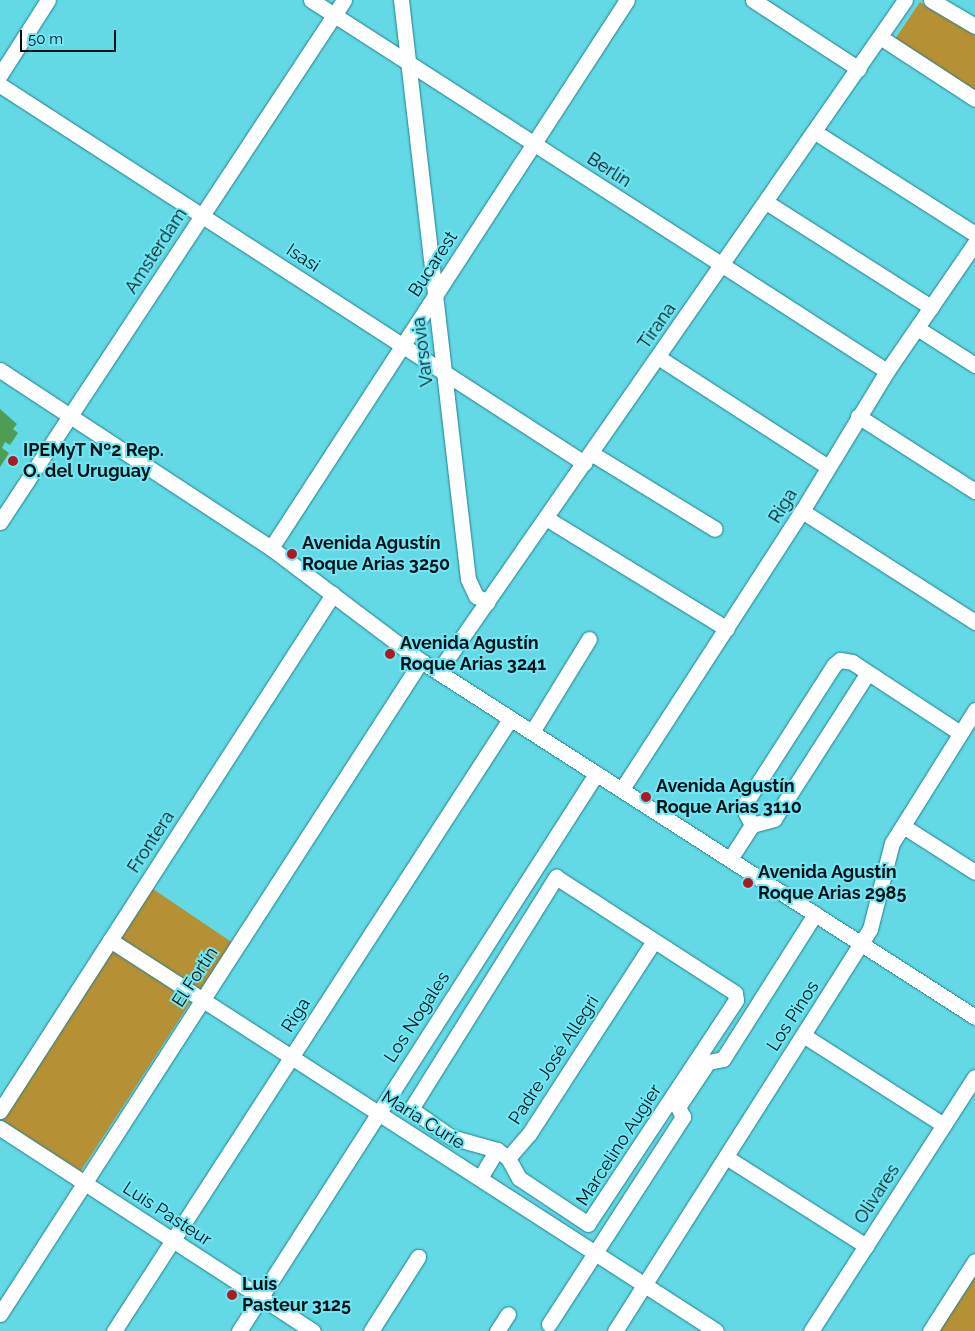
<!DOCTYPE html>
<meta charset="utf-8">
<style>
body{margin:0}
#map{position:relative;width:975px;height:1331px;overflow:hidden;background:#63d9e6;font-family:Raleway,sans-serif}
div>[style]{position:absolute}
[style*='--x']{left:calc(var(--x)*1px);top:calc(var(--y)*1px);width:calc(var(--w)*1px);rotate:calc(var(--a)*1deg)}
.green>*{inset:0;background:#b69035;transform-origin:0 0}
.building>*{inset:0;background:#4d9d54}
.roads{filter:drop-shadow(0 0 1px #22818b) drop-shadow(0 0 1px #22818b)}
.street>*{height:15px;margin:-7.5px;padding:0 7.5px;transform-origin:7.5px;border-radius:7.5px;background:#fff}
.dots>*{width:14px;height:14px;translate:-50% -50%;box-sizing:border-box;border:2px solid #71e6f4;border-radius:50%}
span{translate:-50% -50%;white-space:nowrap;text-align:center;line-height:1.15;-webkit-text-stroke:4px #71e6f4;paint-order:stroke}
.street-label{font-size:18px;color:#001114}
.poi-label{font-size:18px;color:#001114;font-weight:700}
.left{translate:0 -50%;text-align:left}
.scale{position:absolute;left:20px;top:30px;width:96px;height:22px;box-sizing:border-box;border:2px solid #001114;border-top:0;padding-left:6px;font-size:15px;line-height:18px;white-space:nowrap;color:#001114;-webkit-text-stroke:4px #71e6f4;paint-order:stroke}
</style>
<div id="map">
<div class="green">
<i style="clip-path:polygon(920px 2px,975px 35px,975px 96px,893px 42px)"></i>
<i style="left:150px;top:887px;width:101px;height:59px;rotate:34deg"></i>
<i style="left:111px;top:950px;width:95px;height:202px;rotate:33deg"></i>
<i style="clip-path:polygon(975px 1277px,975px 1331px,939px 1331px)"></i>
</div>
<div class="building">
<i style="clip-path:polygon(0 409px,17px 424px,13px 429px,18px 433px,10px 445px,5px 442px,2px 448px,9px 453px,0 467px)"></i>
</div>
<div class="roads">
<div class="street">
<i style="--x:311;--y:0;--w:685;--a:32.79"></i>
<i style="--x:401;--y:0;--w:583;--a:83.4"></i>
<i style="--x:468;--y:579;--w:19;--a:65"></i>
<i style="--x:476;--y:596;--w:13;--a:29"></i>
<i style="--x:753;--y:0;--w:126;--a:33.1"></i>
<i style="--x:931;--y:0;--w:51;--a:30.6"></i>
<i style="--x:880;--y:37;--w:113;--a:33.1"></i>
<i style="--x:0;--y:75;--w:89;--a:-57.4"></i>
<i style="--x:0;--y:85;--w:696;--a:32.91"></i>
<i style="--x:815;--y:132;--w:190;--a:32.5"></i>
<i style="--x:766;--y:202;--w:196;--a:32.5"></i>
<i style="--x:917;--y:328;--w:69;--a:32.5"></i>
<i style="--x:658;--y:357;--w:202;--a:32.9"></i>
<i style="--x:0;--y:370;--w:324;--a:33.3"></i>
<i style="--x:271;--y:548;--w:188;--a:37"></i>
<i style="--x:421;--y:661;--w:659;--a:32.72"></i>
<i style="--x:858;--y:416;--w:139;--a:32.7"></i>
<i style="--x:591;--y:453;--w:145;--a:31.5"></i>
<i style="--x:802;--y:511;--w:206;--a:32.7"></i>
<i style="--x:546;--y:518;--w:212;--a:31.5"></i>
<i style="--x:0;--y:522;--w:625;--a:-56.61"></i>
<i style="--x:271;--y:548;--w:653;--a:-56.99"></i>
<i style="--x:438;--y:672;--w:818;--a:-55.2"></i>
<i style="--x:532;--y:732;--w:109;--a:-58.5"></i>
<i style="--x:622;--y:789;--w:331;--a:-57.1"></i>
<i style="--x:802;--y:511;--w:164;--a:-58.7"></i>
<i style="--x:887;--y:371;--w:155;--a:-55.5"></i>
<i style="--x:752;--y:825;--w:16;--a:-117"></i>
<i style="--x:745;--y:811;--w:9;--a:-84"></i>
<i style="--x:746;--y:802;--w:163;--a:-57.3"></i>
<i style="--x:834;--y:665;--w:8;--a:-40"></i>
<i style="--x:840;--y:660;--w:12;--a:9"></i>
<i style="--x:852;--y:662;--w:129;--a:33.3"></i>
<i style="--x:752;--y:825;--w:23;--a:-15"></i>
<i style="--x:774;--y:819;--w:172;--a:-57.3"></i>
<i style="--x:903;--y:826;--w:85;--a:32.6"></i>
<i style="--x:730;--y:859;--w:40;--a:-57.1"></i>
<i style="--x:110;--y:940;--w:721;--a:32.83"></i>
<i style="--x:803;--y:1035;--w:167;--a:32.6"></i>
<i style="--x:0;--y:1111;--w:615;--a:-57.21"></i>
<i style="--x:0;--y:1128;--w:373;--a:33"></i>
<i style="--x:497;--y:1150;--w:48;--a:-164.2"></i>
<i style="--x:451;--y:1137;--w:49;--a:-145"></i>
<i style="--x:411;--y:1109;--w:274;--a:-58"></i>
<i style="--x:556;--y:877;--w:213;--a:32.9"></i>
<i style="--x:735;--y:993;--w:7;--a:82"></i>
<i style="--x:736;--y:1000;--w:268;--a:123.5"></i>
<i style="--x:588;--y:1224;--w:83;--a:-146.3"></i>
<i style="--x:519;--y:1178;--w:23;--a:-119"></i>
<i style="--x:726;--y:1157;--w:166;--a:32.4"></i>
<i style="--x:480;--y:1178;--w:33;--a:-59"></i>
<i style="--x:497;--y:1150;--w:14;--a:36"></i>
<i style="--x:508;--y:1158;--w:32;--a:-49"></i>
<i style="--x:529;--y:1134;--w:230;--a:-57.1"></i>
<i style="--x:0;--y:1314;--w:777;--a:-57.19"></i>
<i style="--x:549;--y:1324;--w:247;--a:-57.1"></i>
<i style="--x:683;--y:1117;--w:11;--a:-117"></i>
<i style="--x:678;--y:1107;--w:54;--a:-56.3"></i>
<i style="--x:708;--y:1062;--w:15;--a:-11"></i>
<i style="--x:723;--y:1059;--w:172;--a:-57.6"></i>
<i style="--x:114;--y:1331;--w:729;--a:-57.09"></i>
<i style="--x:239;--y:1331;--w:662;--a:-57.34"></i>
<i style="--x:371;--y:1331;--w:88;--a:-57.6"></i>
<i style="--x:497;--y:1331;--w:20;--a:-57"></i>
<i style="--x:615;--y:1331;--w:476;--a:-57.6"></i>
<i style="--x:870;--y:929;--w:89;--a:-75.7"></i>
<i style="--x:892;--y:843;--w:157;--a:-58"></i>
<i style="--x:811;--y:1331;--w:302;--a:-57.2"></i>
<i style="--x:930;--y:1331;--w:83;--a:-57.3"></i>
</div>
</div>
<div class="dots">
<i style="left:13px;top:461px;background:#ad1b22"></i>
<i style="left:292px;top:554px;background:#ad1b22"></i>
<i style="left:390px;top:654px;background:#ad1b22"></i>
<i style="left:646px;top:797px;background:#ad1b22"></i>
<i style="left:748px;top:883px;background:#ad1b22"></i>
<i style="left:232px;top:1295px;background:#ad1b22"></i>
</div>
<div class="street-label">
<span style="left:609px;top:170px;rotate:33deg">Berlín</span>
<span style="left:156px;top:251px;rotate:-57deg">Amsterdam</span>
<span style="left:303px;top:258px;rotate:33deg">Isasi</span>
<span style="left:433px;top:264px;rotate:-57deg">Bucarest</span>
<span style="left:657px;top:326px;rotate:-55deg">Tirana</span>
<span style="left:423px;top:352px;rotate:-97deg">Varsovia</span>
<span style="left:783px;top:506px;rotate:-58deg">Riga</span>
<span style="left:151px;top:842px;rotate:-57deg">Frontera</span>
<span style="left:195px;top:977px;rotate:-57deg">El Fortín</span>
<span style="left:296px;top:1015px;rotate:-57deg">Riga</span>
<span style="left:793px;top:1016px;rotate:-57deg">Los Pinos</span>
<span style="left:417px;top:1017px;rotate:-57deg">Los Nogales</span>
<span style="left:554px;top:1060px;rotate:-57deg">Padre José Allegri</span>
<span style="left:423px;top:1120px;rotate:32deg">Maria Curie</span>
<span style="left:619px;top:1145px;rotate:-57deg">Marcelino Augier</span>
<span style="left:877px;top:1194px;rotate:-57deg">Olivares</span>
<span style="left:167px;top:1214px;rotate:33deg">Luis Pasteur</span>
</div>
<div class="poi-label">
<span class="left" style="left:23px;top:461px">IPEMyT Nº2 Rep.<br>O. del Uruguay</span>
<span class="left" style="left:302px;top:554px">Avenida Agustín<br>Roque Arias 3250</span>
<span class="left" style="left:400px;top:654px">Avenida Agustín<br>Roque Arias 3241</span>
<span class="left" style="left:656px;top:797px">Avenida Agustín<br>Roque Arias 3110</span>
<span class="left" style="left:758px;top:883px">Avenida Agustín<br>Roque Arias 2985</span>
<span class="left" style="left:242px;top:1295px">Luis<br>Pasteur 3125</span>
</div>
<div class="scale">50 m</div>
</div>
